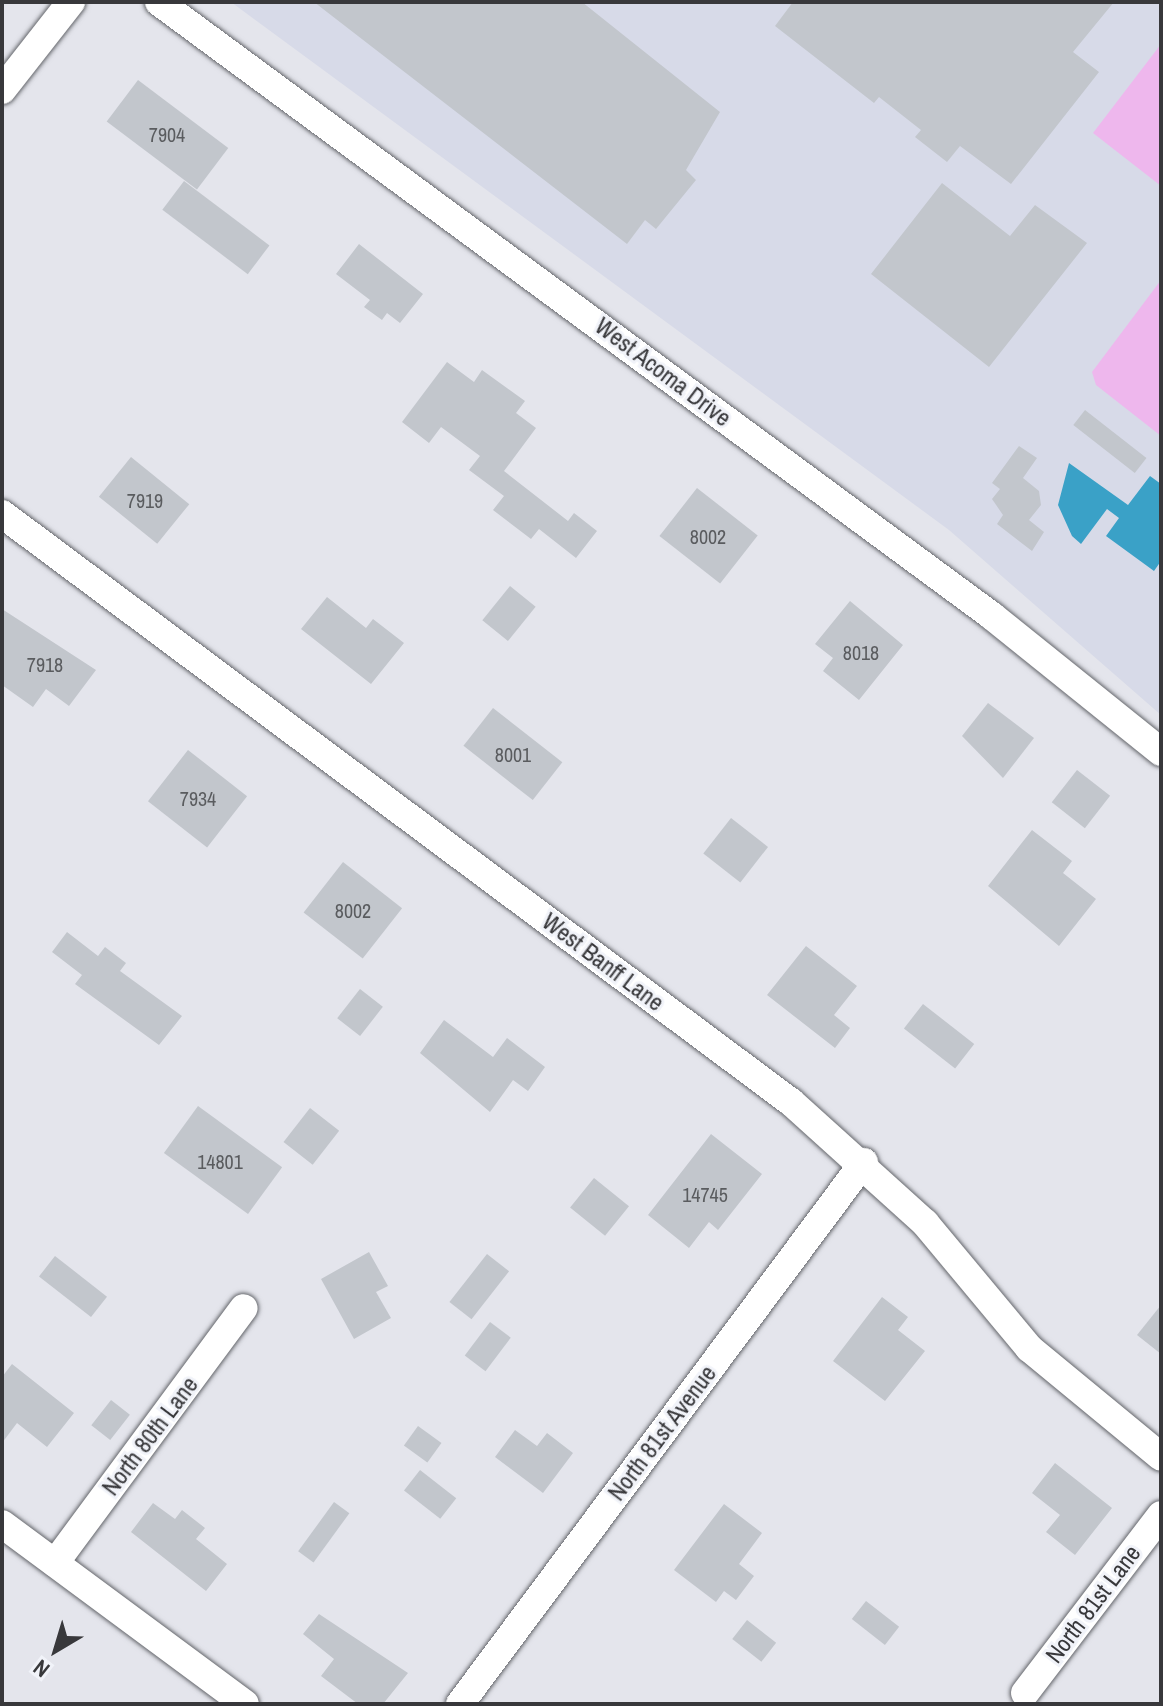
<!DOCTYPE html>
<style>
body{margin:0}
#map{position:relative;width:1163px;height:1706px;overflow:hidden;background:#e4e5ec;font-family:"Archivo Narrow",sans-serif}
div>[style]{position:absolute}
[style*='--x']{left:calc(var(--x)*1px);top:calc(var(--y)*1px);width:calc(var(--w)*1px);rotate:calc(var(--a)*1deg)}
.built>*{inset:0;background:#d7dae8}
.green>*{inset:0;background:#eeb7ed}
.water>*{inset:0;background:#3aa1c7}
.building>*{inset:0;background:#c2c6cc;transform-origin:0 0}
.roads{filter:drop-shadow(0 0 2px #64666b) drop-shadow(0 0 2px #64666b)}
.minor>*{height:28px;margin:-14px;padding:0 14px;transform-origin:14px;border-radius:14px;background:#fff}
span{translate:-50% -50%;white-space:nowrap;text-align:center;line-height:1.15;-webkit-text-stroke:6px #f1f3f9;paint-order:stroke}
.number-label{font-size:20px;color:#5a5c5f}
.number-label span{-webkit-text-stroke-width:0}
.street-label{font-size:24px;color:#38383b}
.frame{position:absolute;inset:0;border:4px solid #38383b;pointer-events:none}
.north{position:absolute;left:16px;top:1610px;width:80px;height:80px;-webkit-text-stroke:6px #f1f3f9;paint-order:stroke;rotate:218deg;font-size:22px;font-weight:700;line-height:32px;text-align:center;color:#38383b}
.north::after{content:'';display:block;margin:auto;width:28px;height:36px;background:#38383b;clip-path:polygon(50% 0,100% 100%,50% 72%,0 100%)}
</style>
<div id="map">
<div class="built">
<i style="clip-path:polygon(231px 2px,1161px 2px,1161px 715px,949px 530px)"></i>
</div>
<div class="green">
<i style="clip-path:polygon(1161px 44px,1161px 186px,1093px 133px)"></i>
<i style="clip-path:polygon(1161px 280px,1161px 436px,1096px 385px,1092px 372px)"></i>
</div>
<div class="water">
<i style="clip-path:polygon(1069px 463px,1128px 505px,1150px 476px,1161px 484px,1161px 561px,1154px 571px,1106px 536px,1119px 518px,1107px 509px,1081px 544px,1072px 536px,1058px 505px)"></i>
</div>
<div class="building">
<i style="clip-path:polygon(314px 2px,582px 2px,720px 112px,686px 170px,696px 180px,656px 229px,645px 220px,627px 244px)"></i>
<i style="clip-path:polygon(793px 2px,1114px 2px,1073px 52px,1099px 72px,1011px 184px,960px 146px,947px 162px,915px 137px,921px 130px,879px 97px,874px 103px,775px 26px)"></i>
<i style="left:138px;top:80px;width:113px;height:52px;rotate:37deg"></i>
<i style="left:184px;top:181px;width:107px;height:36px;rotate:37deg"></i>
<i style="clip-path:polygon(942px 183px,1010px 236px,1035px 205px,1087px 243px,989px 367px,871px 274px)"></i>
<i style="clip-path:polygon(359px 244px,423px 294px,400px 323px,387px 313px,382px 320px,364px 307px,370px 300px,336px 274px)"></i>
<i style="clip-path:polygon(447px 362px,474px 382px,482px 370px,525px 401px,516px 413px,536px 428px,504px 471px,568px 521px,574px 513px,597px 531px,576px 558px,539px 529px,531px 539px,493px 510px,504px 496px,469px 470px,480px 456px,441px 427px,429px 443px,402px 422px)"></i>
<i style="left:1085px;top:410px;width:78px;height:19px;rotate:38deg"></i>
<i style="clip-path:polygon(1019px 446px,1037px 458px,1023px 478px,1039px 491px,1041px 505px,1029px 520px,1044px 532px,1032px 551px,997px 524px,1003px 515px,992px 499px,1000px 489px,992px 483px)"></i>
<i style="left:131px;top:457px;width:75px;height:51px;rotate:39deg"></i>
<i style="left:697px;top:488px;width:77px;height:61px;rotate:38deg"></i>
<i style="left:510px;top:586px;width:33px;height:44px;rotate:39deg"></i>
<i style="clip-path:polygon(327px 597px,366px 628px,373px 619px,404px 643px,371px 684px,301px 629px)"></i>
<i style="clip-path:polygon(850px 601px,903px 645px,859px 700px,823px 671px,833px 658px,815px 644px)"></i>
<i style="clip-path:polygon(2px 609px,96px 670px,69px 706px,46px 689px,33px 707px,2px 685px)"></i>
<i style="clip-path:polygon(988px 703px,1034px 738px,1003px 778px,962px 736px)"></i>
<i style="left:493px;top:708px;width:88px;height:48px;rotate:38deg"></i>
<i style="left:188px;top:750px;width:75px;height:65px;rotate:38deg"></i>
<i style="left:1077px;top:770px;width:42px;height:41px;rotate:38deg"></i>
<i style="left:731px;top:818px;width:47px;height:45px;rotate:38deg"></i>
<i style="clip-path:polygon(1032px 830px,1072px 861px,1063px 873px,1096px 899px,1059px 946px,988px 886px)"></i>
<i style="left:343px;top:862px;width:75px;height:64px;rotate:38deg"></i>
<i style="clip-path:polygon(67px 932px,98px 956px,105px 947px,126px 963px,120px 971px,182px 1016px,159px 1045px,75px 984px,82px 975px,52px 952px)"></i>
<i style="clip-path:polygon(806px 946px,857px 986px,834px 1015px,850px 1028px,835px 1048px,767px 995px)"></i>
<i style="left:360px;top:989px;width:29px;height:37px;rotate:38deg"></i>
<i style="left:923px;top:1004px;width:65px;height:31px;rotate:38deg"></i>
<i style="clip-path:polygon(444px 1020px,493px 1057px,507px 1038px,545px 1067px,528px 1091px,513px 1080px,490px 1112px,420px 1053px)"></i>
<i style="left:198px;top:1106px;width:104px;height:58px;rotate:36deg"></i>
<i style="left:310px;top:1108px;width:37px;height:43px;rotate:38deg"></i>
<i style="clip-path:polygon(711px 1134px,762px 1174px,718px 1230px,709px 1222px,689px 1248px,648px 1215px)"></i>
<i style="left:594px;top:1178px;width:45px;height:38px;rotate:39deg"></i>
<i style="clip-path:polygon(369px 1252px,388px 1286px,376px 1292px,391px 1318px,354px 1339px,321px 1279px)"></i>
<i style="left:487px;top:1254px;width:28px;height:61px;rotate:38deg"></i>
<i style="left:55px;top:1256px;width:66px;height:26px;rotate:38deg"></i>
<i style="clip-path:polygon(882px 1297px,908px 1317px,898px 1330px,925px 1351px,885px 1401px,833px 1361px)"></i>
<i style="clip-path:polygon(1161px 1305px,1161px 1354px,1137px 1335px)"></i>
<i style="left:490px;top:1322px;width:26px;height:42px;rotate:37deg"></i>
<i style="clip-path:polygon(12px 1364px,74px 1413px,47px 1447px,17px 1423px,2px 1443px,2px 1377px)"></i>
<i style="left:111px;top:1400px;width:24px;height:32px;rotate:38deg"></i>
<i style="left:418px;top:1426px;width:29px;height:24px;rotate:36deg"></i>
<i style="clip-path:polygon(515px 1430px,537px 1446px,547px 1433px,573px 1453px,543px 1493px,495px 1457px)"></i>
<i style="clip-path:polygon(1055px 1463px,1112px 1508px,1075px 1555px,1046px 1532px,1060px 1515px,1032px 1493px)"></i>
<i style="left:420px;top:1470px;width:46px;height:26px;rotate:38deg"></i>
<i style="left:334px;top:1502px;width:19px;height:61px;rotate:36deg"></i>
<i style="clip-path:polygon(153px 1503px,175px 1519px,182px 1510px,205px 1528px,196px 1539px,227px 1564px,206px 1591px,131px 1532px)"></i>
<i style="clip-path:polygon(724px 1504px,762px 1533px,739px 1564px,754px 1576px,736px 1600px,724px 1591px,716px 1602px,674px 1570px)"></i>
<i style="left:866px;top:1601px;width:42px;height:23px;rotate:38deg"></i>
<i style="clip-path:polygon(319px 1614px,408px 1673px,383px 1704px,358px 1704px,321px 1676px,334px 1659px,303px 1634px)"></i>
<i style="left:747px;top:1620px;width:37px;height:24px;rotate:38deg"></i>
</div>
<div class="roads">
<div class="minor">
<i style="--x:159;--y:2;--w:1035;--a:36.39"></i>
<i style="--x:992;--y:616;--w:217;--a:38.8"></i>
<i style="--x:2;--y:90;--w:112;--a:-51.9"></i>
<i style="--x:2;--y:514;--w:984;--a:36.7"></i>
<i style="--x:791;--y:1102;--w:181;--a:42.1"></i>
<i style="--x:925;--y:1223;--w:163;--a:50.2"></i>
<i style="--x:1029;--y:1348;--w:171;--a:39.5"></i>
<i style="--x:2;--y:1524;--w:302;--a:36.5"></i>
<i style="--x:55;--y:1563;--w:317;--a:-53.5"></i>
<i style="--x:1025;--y:1693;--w:224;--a:-52.6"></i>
<i style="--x:460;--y:1704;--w:676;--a:-53.3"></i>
</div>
</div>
<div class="number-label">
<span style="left:167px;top:134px">7904</span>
<span style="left:145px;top:500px">7919</span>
<span style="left:708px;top:536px">8002</span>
<span style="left:861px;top:652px">8018</span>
<span style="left:45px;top:664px">7918</span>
<span style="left:513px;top:754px">8001</span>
<span style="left:198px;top:798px">7934</span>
<span style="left:353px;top:910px">8002</span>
<span style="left:220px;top:1161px">14801</span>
<span style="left:705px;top:1194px">14745</span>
</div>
<div class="street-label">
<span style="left:663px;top:372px;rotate:37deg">West Acoma Drive</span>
<span style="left:603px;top:962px;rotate:37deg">West Banff Lane</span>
<span style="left:662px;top:1433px;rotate:-53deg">North 81st Avenue</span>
<span style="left:150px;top:1436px;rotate:-53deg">North 80th Lane</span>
<span style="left:1093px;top:1604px;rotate:-53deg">North 81st Lane</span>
</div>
<div class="frame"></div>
<div class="north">N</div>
</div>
